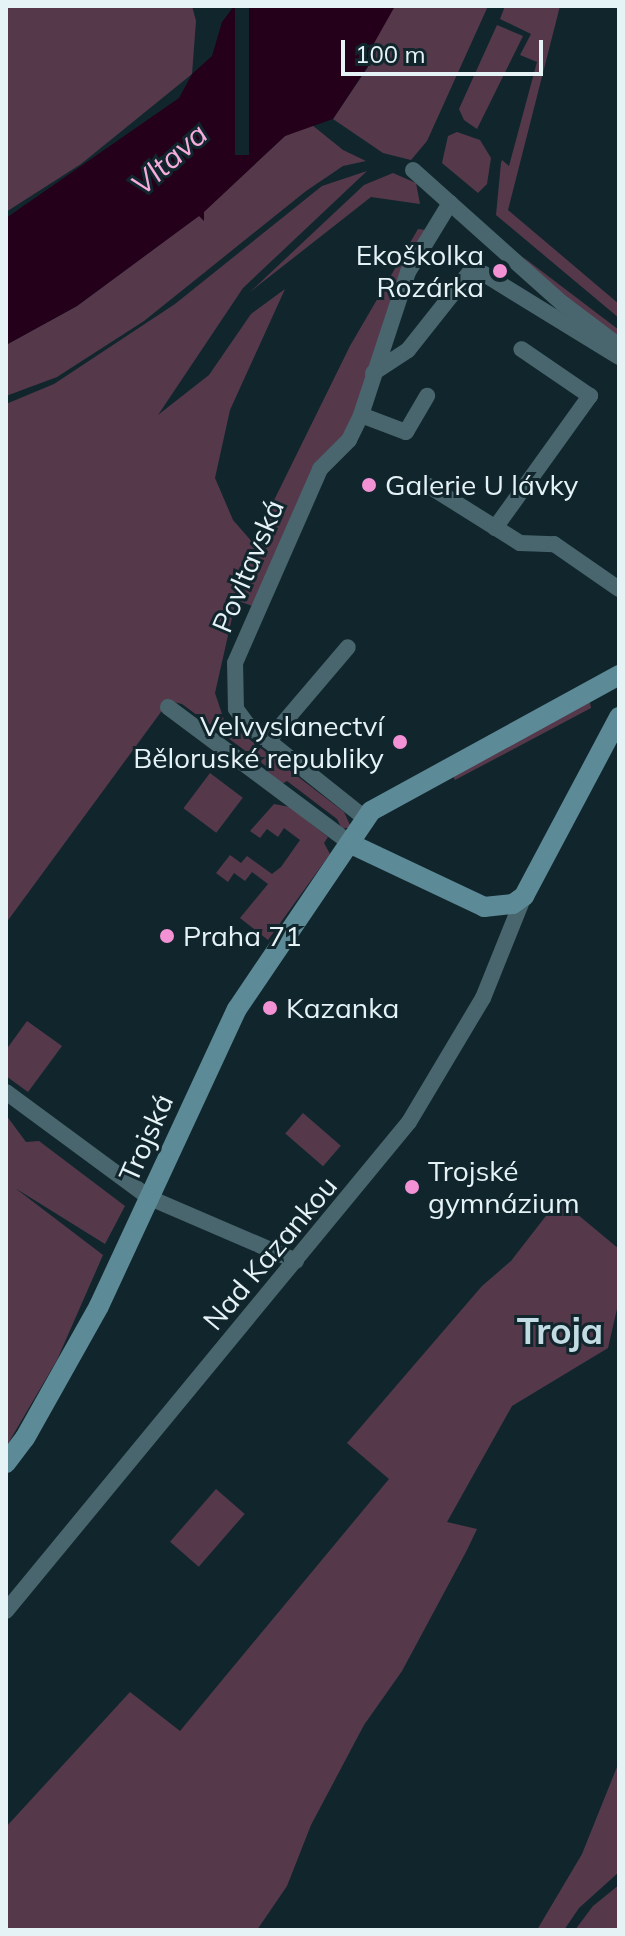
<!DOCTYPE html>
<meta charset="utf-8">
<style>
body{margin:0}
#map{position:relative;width:625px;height:1936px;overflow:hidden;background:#11262c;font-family:Mulish,sans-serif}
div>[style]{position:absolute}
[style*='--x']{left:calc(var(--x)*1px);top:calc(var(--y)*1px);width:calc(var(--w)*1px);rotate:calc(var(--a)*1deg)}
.green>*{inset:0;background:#55394b;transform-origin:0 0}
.water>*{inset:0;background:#24001b}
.pier>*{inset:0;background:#11262c;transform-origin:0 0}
.street>*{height:16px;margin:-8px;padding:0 8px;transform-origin:8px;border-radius:8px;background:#49656d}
.secondary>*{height:20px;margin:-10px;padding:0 10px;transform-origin:10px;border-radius:10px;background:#5d8a97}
.dots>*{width:22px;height:22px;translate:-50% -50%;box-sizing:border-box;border:4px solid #11262c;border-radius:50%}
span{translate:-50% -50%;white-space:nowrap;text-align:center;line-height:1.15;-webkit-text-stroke:6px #11262c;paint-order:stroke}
.poi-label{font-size:28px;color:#e5f2f6}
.right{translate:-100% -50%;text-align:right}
.left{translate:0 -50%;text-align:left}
.street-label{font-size:28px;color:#e5f2f6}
.water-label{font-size:30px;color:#f6abdd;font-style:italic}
.district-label{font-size:36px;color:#c3dce4;font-weight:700}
.frame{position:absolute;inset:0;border:8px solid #e5f2f6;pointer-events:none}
.scale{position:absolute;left:341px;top:40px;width:202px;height:36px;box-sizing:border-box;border:4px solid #e5f2f6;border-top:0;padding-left:10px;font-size:24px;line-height:28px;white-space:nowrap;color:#e5f2f6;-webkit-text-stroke:6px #11262c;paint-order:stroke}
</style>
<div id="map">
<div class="green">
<i style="clip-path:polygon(6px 6px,192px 6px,196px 21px,192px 74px,81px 164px,6px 212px)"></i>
<i style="clip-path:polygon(395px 6px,488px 6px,427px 141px,411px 160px,383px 153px,333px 119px,368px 67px,376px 36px)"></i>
<i style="clip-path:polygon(505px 6px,560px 6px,508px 210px,619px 304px,619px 318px,496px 215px,501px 163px,502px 160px,509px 166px,537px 62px,520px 55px,531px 34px,500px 19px)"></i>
<i style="clip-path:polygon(497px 25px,523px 36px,477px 129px,464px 120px,459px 109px)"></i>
<i style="clip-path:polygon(312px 125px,343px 150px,366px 161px,343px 166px,306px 191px,144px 321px,57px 377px,6px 396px,6px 345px,77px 306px,200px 215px,285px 136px)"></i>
<i style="clip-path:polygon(457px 132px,480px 140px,491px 158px,487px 184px,478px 193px,442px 163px,448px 136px)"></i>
<i style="clip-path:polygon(367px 171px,243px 288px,158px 415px,209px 375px,251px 314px,285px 289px,230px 410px,215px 478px,233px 520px,253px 543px,350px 346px,418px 229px,426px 230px,394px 299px,354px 416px,255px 607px,236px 600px,215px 693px,224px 720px,344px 812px,351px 827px,342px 829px,337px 819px,287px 781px,282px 784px,266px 772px,267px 767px,182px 704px,169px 701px,6px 923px,6px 404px,54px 384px,175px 304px,322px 186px)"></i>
<i style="clip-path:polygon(393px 173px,416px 183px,420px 204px,371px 197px,250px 292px,364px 185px)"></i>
<i style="clip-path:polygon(523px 257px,619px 330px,619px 337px,545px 282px)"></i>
<i style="clip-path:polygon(589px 697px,591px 708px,455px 780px,451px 772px)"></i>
<i style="left:210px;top:773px;width:41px;height:44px;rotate:37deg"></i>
<i style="clip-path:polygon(274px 804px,290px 807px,328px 837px,324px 843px,330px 854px,268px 940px,240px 918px,268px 884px,252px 872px,245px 881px,234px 873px,228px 882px,216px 873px,230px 855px,241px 863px,247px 856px,272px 874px,281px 867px,300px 840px,284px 828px,278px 837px,267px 829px,260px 838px,250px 831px)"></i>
<i style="clip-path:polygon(27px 1021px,62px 1046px,28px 1092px,6px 1076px,6px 1050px)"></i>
<i style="left:303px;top:1113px;width:50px;height:27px;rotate:41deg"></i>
<i style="clip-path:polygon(6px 1115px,26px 1142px,39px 1141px,125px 1206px,105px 1244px,15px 1188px,103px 1255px,57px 1360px,6px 1447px)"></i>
<i style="clip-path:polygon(559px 1199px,619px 1249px,619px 1300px,608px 1348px,512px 1406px,447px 1522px,477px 1529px,467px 1550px,402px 1671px,364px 1725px,311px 1825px,287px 1886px,257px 1930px,6px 1930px,6px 1827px,130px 1692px,180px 1731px,389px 1479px,347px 1443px,482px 1286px,511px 1261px)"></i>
<i style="left:216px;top:1489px;width:38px;height:70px;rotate:41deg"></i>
<i style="clip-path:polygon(619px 1762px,619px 1872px,579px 1908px,564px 1930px,537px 1930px,582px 1854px)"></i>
<i style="clip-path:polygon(619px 1885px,619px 1930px,575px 1930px,593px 1906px)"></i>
</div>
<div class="water">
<i style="clip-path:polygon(234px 6px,395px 6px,368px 54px,368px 66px,333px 119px,285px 136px,204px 212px,204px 221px,199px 216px,77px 306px,6px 345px,6px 218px,179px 98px,192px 74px,212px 56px,222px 22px)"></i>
</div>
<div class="pier">
<i style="left:235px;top:6px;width:14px;height:149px"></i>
</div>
<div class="street">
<i style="--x:413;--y:170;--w:200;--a:41.8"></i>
<i style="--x:562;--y:303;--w:71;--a:37"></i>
<i style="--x:373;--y:373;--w:42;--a:-33.3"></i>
<i style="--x:408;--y:350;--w:98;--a:-51.6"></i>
<i style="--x:469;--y:273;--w:15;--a:4"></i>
<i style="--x:484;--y:274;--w:158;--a:31.6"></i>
<i style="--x:361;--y:415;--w:48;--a:20.7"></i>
<i style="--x:406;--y:432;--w:42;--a:-59.7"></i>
<i style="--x:429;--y:486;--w:107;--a:32.1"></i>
<i style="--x:520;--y:543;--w:34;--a:2"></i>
<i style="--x:554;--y:544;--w:79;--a:34.7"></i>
<i style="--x:495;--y:528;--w:163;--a:-54.3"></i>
<i style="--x:590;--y:396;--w:83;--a:-145.7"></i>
<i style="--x:168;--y:707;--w:229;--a:36.8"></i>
<i style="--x:268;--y:741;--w:123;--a:-49.6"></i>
<i style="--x:366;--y:819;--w:152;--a:-141.4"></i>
<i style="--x:247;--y:724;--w:19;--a:-126"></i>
<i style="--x:236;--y:709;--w:46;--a:-91.2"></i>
<i style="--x:235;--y:663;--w:212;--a:-66.3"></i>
<i style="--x:320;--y:469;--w:41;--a:-45"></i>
<i style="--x:349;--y:440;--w:28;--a:-64"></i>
<i style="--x:361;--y:415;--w:151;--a:-71.8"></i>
<i style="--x:408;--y:272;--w:81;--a:-58.7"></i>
<i style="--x:6;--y:1092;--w:179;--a:36.4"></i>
<i style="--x:150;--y:1198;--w:159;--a:23.3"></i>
<i style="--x:6;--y:1611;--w:634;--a:-50.51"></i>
<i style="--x:409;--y:1122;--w:144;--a:-59.2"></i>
<i style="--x:483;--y:998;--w:110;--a:-68.1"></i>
</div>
<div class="secondary">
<i style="--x:351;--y:844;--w:147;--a:25.3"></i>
<i style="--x:484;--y:907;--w:29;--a:-6"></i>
<i style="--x:513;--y:904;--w:14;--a:-36"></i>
<i style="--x:524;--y:896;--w:203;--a:-62"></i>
<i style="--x:6;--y:1463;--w:31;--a:-53"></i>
<i style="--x:25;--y:1438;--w:151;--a:-60.7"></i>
<i style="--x:99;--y:1306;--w:327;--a:-65.1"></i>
<i style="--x:237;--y:1009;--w:239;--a:-55.9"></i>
<i style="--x:371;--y:811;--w:283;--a:-28.7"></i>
</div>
<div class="dots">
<i style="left:500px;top:271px;background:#f391d5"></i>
<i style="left:369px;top:485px;background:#f391d5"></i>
<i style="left:400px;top:742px;background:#f391d5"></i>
<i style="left:167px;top:936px;background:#f391d5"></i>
<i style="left:270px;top:1008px;background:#f391d5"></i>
<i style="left:412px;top:1187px;background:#f391d5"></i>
</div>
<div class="poi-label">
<span class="right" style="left:484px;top:271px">Ekoškolka<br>Rozárka</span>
<span class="left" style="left:385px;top:485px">Galerie U lávky</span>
<span class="right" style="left:384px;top:742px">Velvyslanectví<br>Běloruské republiky</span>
<span class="left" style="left:183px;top:936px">Praha 71</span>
<span class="left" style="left:286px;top:1008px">Kazanka</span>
<span class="left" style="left:428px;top:1187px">Trojské<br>gymnázium</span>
</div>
<div class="street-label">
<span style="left:248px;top:566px;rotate:-67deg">Povltavská</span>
<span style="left:146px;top:1138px;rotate:-66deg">Trojská</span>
<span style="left:270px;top:1253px;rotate:-50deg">Nad Kazankou</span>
</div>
<div class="water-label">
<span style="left:169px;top:159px;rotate:-42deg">Vltava</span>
</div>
<div class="district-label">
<span style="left:560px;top:1331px">Troja</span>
</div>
<div class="frame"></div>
<div class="scale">100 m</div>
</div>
